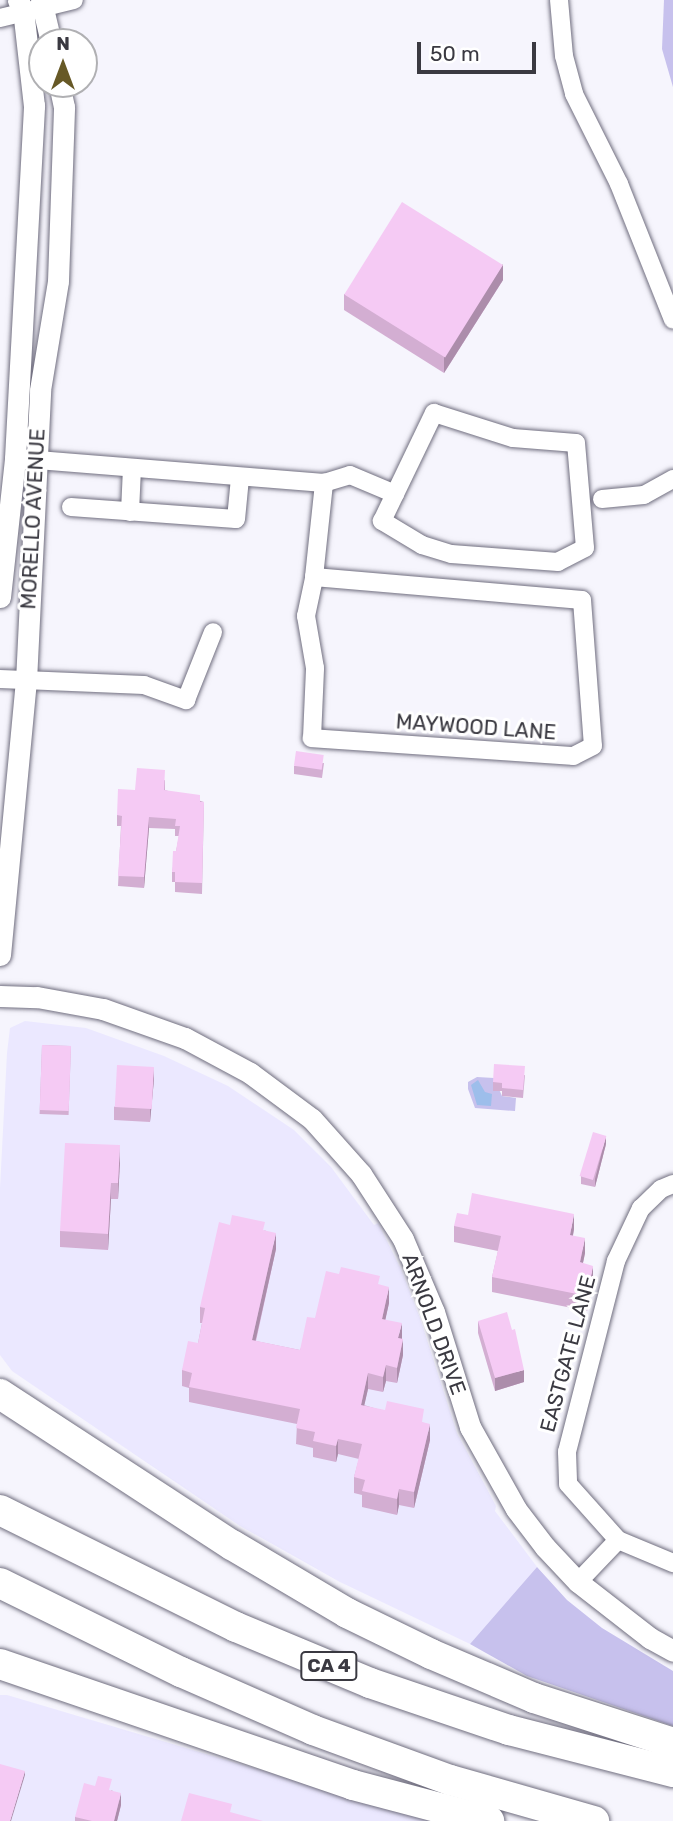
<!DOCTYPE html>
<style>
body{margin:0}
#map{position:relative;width:673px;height:1821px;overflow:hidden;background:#f6f5fd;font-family:Rubik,sans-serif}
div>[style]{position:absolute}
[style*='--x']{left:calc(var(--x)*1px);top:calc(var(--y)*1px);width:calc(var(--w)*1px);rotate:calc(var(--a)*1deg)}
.built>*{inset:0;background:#ebe8ff}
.green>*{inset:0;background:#c7c1ed}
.water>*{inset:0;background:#9dbeeb}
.roads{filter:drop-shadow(0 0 2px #706e7f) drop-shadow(0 0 2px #706e7f)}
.minor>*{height:18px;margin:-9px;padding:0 9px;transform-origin:9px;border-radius:9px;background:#fff}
.tertiary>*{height:21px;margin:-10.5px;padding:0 10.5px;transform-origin:10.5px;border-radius:10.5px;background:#fff}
.motorway>*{height:30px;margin:-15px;padding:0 15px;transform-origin:15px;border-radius:15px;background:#fff}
.wall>*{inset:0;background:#d3aed2;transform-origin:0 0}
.shaded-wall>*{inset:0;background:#ac8dab}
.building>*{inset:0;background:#f5caf4;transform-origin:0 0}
span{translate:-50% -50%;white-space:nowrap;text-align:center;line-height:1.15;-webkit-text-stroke:6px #fff;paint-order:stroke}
.shield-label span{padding:2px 5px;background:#fff;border:2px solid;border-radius:5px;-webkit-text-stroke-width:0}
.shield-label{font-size:19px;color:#3a3941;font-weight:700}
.street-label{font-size:21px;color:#3a3941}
.north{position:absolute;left:28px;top:28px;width:70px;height:70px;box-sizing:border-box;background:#fff;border:2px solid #b0b0b3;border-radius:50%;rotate:0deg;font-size:19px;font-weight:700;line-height:28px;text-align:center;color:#3a3941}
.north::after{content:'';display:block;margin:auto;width:24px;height:32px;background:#675926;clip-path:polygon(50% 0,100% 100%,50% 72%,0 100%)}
.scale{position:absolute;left:417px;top:42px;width:119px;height:32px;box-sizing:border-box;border:4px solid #3a3941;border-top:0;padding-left:9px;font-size:21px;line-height:24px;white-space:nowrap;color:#3a3941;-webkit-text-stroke:5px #fff;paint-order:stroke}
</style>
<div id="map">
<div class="built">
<i style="clip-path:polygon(25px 1021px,86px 1028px,164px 1056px,228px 1086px,294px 1130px,331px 1167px,374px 1225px,378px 1223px,402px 1271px,420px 1318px,457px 1433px,496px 1506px,495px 1511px,537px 1567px,470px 1644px,340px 1582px,240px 1526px,12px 1371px,0 1355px,0 1188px,7px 1053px,10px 1028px)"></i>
<i style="clip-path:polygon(0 1695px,7px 1695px,433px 1821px,0 1821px)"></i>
</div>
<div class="green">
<i style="clip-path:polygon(664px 0,673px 0,673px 87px,662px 49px)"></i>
<i style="clip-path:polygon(477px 1077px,494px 1078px,502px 1096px,516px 1098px,515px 1111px,475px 1108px,468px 1089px,468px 1082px)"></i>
<i style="clip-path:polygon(537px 1567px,567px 1600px,602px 1628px,673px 1671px,673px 1726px,527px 1676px,470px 1644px)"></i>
</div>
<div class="water">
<i style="clip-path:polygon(478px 1080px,485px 1092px,492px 1094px,491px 1106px,477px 1105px,471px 1085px)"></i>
</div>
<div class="roads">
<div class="minor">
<i style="--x:559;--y:0;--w:56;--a:84.9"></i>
<i style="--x:564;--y:56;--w:39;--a:75"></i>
<i style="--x:574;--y:94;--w:101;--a:63.4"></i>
<i style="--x:619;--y:184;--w:146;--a:68.3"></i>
<i style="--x:0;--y:18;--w:76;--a:-13.7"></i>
<i style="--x:434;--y:413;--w:83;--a:17.6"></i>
<i style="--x:513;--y:438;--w:63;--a:4.5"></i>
<i style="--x:576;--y:443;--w:105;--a:85.1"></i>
<i style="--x:585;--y:548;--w:30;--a:153"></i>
<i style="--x:558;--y:562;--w:107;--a:-175.7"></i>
<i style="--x:451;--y:554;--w:30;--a:-163"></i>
<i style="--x:422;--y:545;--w:47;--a:-149"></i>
<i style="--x:382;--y:521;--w:120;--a:-64.3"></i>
<i style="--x:25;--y:459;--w:300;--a:4.6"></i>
<i style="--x:324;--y:483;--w:27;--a:-17"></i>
<i style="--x:350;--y:475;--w:49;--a:22.9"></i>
<i style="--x:602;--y:499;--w:42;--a:-5.4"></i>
<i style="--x:644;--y:495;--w:33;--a:-29"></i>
<i style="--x:71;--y:507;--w:165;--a:4.2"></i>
<i style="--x:236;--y:519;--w:41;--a:-84.4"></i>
<i style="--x:130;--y:512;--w:44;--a:-87.4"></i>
<i style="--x:314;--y:577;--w:269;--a:4.9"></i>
<i style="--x:582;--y:600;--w:146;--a:85.7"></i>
<i style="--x:593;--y:746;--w:22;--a:153"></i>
<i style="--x:573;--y:756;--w:262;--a:-176.1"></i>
<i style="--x:312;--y:738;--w:70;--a:-87.5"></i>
<i style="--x:315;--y:668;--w:53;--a:-99.8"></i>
<i style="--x:306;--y:616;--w:40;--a:-78"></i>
<i style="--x:314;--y:577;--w:95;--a:-83.9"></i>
<i style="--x:0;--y:679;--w:144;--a:2.4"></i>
<i style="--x:144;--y:685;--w:45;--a:19.7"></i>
<i style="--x:186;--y:700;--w:73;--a:-68.3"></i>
<i style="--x:673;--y:1184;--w:13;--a:157"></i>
<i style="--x:661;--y:1189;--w:28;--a:136"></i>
<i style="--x:641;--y:1208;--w:59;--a:115.3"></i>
<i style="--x:616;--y:1261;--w:197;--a:104.4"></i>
<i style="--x:567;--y:1452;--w:32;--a:88"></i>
<i style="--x:568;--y:1484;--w:75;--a:48.2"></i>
<i style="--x:618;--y:1540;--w:60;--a:22.7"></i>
<i style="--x:578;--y:1582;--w:58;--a:-46.4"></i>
</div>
<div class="tertiary">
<i style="--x:41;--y:0;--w:43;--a:76.6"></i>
<i style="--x:0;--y:597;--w:140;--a:-83.8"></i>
<i style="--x:15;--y:458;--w:353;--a:-86.9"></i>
<i style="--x:34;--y:106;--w:97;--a:-96.5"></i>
<i style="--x:23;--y:10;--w:11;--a:-117"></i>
<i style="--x:0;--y:955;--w:275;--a:-84.6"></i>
<i style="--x:26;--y:681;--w:291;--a:-87.2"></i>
<i style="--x:40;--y:390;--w:110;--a:-80.6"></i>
<i style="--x:58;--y:281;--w:174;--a:-88"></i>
<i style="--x:64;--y:107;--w:24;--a:-102"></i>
<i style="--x:0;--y:996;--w:37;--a:2"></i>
<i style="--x:37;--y:997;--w:67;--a:10.3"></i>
<i style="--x:103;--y:1009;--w:87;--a:19.5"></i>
<i style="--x:185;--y:1038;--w:74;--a:28.3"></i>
<i style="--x:250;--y:1073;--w:77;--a:36.6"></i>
<i style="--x:312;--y:1119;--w:74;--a:48.3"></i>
<i style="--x:361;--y:1174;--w:77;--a:57.1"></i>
<i style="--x:403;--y:1239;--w:79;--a:67"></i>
<i style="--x:434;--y:1312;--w:121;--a:72.6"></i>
<i style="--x:470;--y:1427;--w:94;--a:60.7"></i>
<i style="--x:516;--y:1509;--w:48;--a:52.7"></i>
<i style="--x:545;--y:1547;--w:48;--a:46.7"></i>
<i style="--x:578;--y:1582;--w:91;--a:37.9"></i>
<i style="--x:650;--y:1638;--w:26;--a:29"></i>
</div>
<div class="motorway">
<i style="--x:0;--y:1394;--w:277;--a:33.1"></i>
<i style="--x:232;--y:1545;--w:134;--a:30.6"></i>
<i style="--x:347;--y:1613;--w:93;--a:26"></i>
<i style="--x:431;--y:1654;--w:112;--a:23.1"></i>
<i style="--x:534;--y:1698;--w:146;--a:17.9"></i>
<i style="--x:0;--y:1510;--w:263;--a:26.4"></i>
<i style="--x:236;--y:1627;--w:145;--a:22.7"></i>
<i style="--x:370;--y:1683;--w:147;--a:18.7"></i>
<i style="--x:509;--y:1730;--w:169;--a:14.4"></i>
<i style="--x:0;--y:1583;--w:202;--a:26.2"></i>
<i style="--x:181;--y:1672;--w:144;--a:23.7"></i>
<i style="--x:313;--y:1730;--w:146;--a:20.1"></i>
<i style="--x:450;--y:1780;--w:150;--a:15.9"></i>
<i style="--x:0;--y:1664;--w:373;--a:18.9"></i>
<i style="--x:353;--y:1785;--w:141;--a:14.8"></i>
</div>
</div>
<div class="wall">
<i style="clip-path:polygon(503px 280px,444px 373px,344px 310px,344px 294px)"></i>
<i style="clip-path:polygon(324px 763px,322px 778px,294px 774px,294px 766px)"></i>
<i style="clip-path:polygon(165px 780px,165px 790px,204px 802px,202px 894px,175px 892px,175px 882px,172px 882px,172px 872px,179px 836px,175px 836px,175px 829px,149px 828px,144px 888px,118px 886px,121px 826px,117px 826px,117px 815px,135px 790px)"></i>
<i style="left:42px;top:1045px;width:29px;height:69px;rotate:2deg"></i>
<i style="clip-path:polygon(525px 1075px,523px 1098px,502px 1096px,502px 1091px,493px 1091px,493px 1082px)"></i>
<i style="clip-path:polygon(154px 1079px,150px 1122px,114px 1120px,114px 1107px)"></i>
<i style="clip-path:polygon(606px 1144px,595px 1187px,581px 1184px,581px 1176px)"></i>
<i style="clip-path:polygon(120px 1161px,118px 1199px,111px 1199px,108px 1250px,60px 1247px,60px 1231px)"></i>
<i style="clip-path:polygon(468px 1215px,574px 1229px,573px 1236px,585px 1253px,583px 1263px,593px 1281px,587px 1311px,492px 1292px,492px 1277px,498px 1251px,454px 1242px,454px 1226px)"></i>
<i style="clip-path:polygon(265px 1230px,276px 1249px,256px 1341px,300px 1350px,315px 1318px,380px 1285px,389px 1303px,385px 1320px,402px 1339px,403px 1355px,397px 1383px,386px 1381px,383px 1392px,368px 1389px,364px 1405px,424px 1423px,430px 1440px,414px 1508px,399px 1505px,397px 1515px,362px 1507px,362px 1495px,354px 1493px,354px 1477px,359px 1459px,338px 1454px,336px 1462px,313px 1457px,313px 1448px,296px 1444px,297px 1424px,189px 1402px,189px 1388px,182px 1386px,182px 1370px,198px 1343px,202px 1323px,200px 1323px,200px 1307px)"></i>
<i style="clip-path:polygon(478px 1321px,524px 1382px,495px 1391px,478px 1333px)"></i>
<i style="clip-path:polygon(112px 1790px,121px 1805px,117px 1821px,75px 1821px,75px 1817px)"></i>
</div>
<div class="shaded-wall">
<i style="clip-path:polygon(503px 264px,503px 280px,444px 373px,444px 357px)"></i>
<i style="clip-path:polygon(149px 817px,149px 828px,144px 888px,144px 877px)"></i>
<i style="clip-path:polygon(154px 1067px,154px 1079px,150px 1122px,150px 1110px)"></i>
<i style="clip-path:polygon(606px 1136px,606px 1144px,595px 1187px,595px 1179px)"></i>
<i style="clip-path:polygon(120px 1145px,120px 1161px,118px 1199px,118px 1183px)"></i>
<i style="clip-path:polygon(111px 1183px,111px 1199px,108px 1250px,108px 1234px)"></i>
<i style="clip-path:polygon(574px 1214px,574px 1229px,570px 1250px,570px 1235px)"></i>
<i style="clip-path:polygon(276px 1233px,276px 1249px,252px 1356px,252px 1340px)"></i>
<i style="clip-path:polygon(585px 1238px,585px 1253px,580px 1277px,580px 1262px)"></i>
<i style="clip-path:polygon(593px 1266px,593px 1281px,587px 1311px,587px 1296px)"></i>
<i style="clip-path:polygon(389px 1287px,389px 1303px,382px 1335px,382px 1319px)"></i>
<i style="clip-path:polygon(402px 1323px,402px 1339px,398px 1338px)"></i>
<i style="clip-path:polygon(403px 1339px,403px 1355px,397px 1383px,397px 1368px)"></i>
<i style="clip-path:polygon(386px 1365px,386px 1381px,383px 1392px,383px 1377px)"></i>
<i style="clip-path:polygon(524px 1370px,524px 1382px,495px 1391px,495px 1378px)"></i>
<i style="clip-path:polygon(368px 1373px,368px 1389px,361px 1420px,361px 1405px)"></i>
<i style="clip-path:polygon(430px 1424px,430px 1440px,414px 1508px,414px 1492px)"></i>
<i style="clip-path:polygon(338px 1439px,338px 1454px,336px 1462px,336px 1446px)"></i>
<i style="clip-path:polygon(399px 1489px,399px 1505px,397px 1515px,397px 1499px)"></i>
<i style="clip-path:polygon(25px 1771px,25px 1775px,11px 1821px,10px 1821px)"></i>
<i style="clip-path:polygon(121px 1793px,121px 1805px,117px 1821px,114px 1821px)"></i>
</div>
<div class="building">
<i style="left:402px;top:202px;width:119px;height:109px;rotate:32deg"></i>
<i style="left:296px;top:751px;width:28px;height:15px;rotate:8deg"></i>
<i style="clip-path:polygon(137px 768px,165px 770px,164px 790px,200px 795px,200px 802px,204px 802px,202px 883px,175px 882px,175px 872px,172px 872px,173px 851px,176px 851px,180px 826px,175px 826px,176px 819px,149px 817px,144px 877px,118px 876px,122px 816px,117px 815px,118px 789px,135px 790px)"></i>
<i style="left:42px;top:1045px;width:29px;height:65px;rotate:2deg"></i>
<i style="clip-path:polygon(494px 1064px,525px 1066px,523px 1090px,502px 1088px,502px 1083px,493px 1082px)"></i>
<i style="left:117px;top:1065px;width:37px;height:42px;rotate:3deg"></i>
<i style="left:593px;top:1132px;width:14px;height:46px;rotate:17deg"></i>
<i style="clip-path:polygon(65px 1143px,120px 1145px,118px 1183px,111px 1183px,108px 1234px,60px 1231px)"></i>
<i style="clip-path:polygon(472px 1193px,574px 1214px,570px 1235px,585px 1238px,580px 1262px,593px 1266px,587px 1296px,492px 1277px,501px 1236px,454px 1226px,457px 1213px,468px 1215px)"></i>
<i style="clip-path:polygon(232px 1215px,265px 1222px,263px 1230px,276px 1233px,252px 1340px,300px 1350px,307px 1317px,315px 1318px,326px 1271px,339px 1274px,341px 1267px,380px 1276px,378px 1284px,389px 1287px,382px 1319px,402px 1323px,398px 1338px,403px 1339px,397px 1368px,386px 1365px,383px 1377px,368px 1373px,361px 1405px,385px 1410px,387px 1401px,424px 1409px,422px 1422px,430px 1424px,414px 1492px,399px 1489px,397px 1499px,362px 1491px,365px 1480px,354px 1477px,362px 1444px,338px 1439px,336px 1446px,313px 1441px,315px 1432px,296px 1428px,300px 1409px,189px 1387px,192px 1373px,182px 1370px,188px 1341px,198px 1343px,205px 1308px,200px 1307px,219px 1222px,230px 1225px)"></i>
<i style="clip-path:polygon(507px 1312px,512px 1330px,515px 1329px,524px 1370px,495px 1378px,478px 1321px)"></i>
<i style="clip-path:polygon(0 1764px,25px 1771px,10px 1821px,0 1821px)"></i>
<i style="clip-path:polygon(98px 1776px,112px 1779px,109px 1790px,121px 1793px,114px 1821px,92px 1821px,75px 1817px,84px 1783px,95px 1786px)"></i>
<i style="clip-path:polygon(189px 1793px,232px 1804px,230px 1812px,263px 1821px,181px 1821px)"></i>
</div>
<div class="shield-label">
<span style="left:329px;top:1666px">CA 4</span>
</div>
<div class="street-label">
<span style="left:33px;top:519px;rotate:-87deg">MORELLO AVENUE</span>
<span style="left:476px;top:727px;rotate:4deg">MAYWOOD LANE</span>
<span style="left:434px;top:1324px;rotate:70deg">ARNOLD DRIVE</span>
<span style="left:568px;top:1354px;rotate:-75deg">EASTGATE LANE</span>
</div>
<div class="north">N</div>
<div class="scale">50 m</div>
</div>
